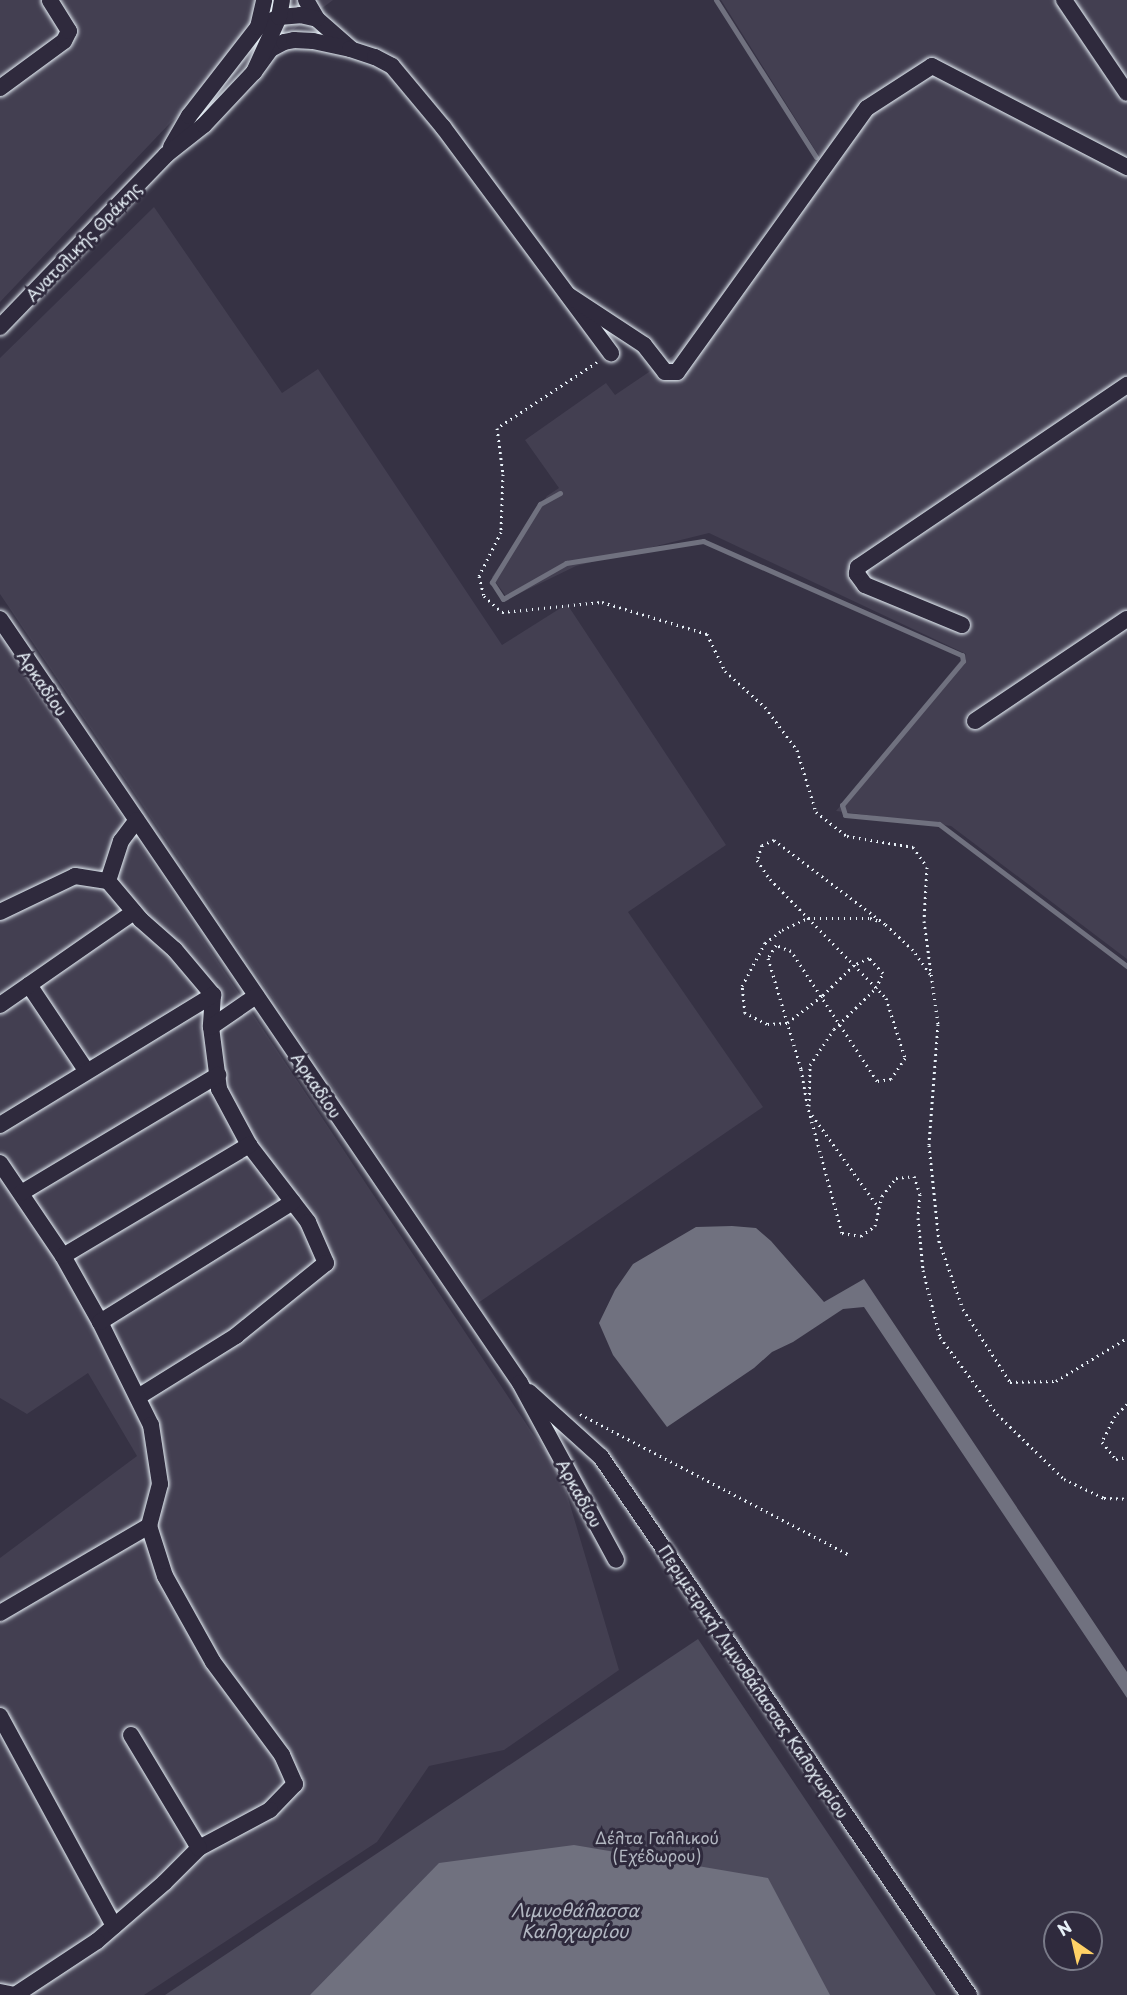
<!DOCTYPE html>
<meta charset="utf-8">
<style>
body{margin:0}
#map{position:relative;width:1127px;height:1995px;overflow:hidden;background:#363244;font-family:"Playpen Sans",sans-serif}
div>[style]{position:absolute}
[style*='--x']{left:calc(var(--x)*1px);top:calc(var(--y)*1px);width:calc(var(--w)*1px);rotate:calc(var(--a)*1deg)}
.built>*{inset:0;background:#433f51}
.green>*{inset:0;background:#4d4b5c}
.water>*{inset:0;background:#70717f}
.stream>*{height:5px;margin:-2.5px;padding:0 2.5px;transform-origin:2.5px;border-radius:2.5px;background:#70717f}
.path>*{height:3px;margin-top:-1.5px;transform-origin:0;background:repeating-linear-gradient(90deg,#e8f1f8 0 1.5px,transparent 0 6px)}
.roads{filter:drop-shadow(0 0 2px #e8f1f8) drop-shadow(0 0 2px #e8f1f8)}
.minor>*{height:16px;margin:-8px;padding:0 8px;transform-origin:8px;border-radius:8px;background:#2f2a3d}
span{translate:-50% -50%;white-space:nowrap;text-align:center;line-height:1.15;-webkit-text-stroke:6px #2f2a3d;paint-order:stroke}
.street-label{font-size:16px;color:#e8f1f8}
.park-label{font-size:16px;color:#b2b7c1}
.water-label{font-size:18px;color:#b2b7c2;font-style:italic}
.north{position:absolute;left:1043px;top:1911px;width:60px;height:60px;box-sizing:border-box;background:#2f2a3d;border:2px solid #797a88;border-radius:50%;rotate:326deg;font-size:16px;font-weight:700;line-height:24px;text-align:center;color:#e8f1f8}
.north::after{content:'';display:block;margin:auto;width:21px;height:27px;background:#ffd166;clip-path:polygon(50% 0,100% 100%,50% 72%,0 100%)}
</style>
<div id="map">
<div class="built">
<i style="clip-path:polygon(0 0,333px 0,171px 122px,0 302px)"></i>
<i style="clip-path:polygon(721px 0,1127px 0,1127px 959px,951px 826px,836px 811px,966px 654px,709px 533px,576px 566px,508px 599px,492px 577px,547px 496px,559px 488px,525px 440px,606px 383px,615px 395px,674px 355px,822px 161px)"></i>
<i style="clip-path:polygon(154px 207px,282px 393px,318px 369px,502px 645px,567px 604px,726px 845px,628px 912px,763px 1107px,478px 1303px,0 594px,0 358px)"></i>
<i style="clip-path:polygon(0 635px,539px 1443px,558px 1464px,619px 1670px,504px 1750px,429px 1766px,377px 1842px,144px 1995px,0 1995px,0 1558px,137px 1456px,88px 1373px,27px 1414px,0 1398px)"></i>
</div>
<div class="green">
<i style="clip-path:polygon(698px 1639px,936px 1995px,165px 1995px)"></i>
</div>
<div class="water">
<i style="clip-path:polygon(732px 1226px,756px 1228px,771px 1241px,824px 1302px,864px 1279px,1127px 1672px,1127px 1698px,864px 1307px,843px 1309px,793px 1342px,772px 1352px,754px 1368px,667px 1427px,613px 1355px,599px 1323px,615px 1290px,633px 1264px,696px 1227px)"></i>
<i style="clip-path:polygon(574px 1845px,768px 1878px,830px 1995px,310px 1995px,439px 1863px)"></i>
</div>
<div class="stream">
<i style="--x:716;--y:0;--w:186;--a:57.5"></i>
<i style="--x:560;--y:493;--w:23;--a:151"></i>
<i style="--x:540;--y:504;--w:92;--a:121.6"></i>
<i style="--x:492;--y:582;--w:20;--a:57"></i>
<i style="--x:503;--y:599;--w:73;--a:-29.7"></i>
<i style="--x:566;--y:563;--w:139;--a:-9.1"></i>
<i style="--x:703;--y:541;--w:283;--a:23.8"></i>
<i style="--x:962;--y:655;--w:6;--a:81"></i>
<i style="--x:963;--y:661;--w:188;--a:130"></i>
<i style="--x:842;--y:805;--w:10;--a:73"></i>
<i style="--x:845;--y:815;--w:94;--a:5.5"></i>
<i style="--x:939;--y:824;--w:236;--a:37.1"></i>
</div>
<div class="path">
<i style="--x:597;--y:362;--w:120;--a:146.6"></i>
<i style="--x:497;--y:428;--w:46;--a:82.6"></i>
<i style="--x:503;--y:474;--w:58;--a:92"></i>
<i style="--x:501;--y:532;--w:49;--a:116.6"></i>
<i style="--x:479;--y:576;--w:21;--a:76"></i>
<i style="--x:484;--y:596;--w:24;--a:42"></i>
<i style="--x:502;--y:612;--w:100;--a:-5.7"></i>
<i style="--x:602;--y:602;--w:110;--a:16.9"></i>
<i style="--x:707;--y:634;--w:41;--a:64.1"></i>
<i style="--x:725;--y:671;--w:54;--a:42"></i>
<i style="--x:765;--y:707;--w:54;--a:53.3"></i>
<i style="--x:797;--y:750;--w:65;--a:73"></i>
<i style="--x:816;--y:812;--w:39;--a:38"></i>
<i style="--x:847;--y:836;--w:67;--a:9.5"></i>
<i style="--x:913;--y:847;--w:24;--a:55"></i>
<i style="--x:927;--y:867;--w:54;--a:93.2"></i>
<i style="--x:924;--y:921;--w:104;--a:82.3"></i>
<i style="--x:938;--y:1024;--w:121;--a:94.3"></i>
<i style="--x:929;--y:1145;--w:97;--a:84.1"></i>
<i style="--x:939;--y:1241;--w:72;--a:70.6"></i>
<i style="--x:963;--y:1309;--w:87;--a:57.2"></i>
<i style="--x:1010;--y:1382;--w:46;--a:-1.2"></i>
<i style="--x:1056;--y:1381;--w:83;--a:-31.2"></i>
<i style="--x:930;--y:974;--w:29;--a:-125"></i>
<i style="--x:913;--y:950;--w:38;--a:-137"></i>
<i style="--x:885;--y:924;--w:139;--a:-142.9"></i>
<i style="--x:774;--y:840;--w:13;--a:157"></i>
<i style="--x:762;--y:845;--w:16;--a:108"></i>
<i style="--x:757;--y:860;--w:23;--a:56"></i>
<i style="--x:770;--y:879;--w:166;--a:45.7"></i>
<i style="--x:886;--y:998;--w:63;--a:72.4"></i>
<i style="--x:905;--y:1058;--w:25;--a:124"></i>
<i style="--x:891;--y:1079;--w:14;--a:172"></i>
<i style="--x:877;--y:1081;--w:156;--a:-123.5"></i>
<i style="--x:791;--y:951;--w:16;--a:-158"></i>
<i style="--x:776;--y:945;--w:15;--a:122"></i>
<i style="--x:768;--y:958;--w:116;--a:73.4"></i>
<i style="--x:801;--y:1069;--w:36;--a:80"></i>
<i style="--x:807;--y:1104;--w:134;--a:74.8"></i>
<i style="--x:842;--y:1233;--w:19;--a:9"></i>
<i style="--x:861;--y:1236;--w:17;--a:-36"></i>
<i style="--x:875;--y:1226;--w:31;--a:-77"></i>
<i style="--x:882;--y:1196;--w:23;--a:-52"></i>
<i style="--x:896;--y:1178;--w:18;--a:-6"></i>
<i style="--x:914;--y:1176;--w:19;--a:72"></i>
<i style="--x:920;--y:1194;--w:24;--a:95"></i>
<i style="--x:918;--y:1218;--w:52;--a:84.5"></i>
<i style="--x:923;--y:1270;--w:69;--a:75.8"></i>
<i style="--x:940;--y:1337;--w:96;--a:53.5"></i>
<i style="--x:997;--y:1414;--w:93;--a:44.1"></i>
<i style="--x:1064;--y:1479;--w:44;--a:25.4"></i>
<i style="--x:1104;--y:1498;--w:23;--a:2"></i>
<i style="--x:809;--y:1106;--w:41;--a:-88.6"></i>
<i style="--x:810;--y:1065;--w:43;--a:-56.3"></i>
<i style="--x:834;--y:1029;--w:59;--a:-44.3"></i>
<i style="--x:876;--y:988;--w:17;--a:-65"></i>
<i style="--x:883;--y:973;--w:21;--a:-133"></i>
<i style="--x:869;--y:958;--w:17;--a:155"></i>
<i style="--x:854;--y:965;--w:45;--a:135.9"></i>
<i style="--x:822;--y:996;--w:44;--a:142.4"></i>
<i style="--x:787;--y:1023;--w:20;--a:177"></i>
<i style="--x:767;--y:1024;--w:25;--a:-153"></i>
<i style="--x:745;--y:1013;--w:27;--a:-96"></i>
<i style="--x:742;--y:986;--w:49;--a:-61.9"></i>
<i style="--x:765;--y:943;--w:21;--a:-37"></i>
<i style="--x:782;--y:930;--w:29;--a:-25"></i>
<i style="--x:808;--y:918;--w:62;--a:0"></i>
<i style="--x:870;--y:918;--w:9;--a:18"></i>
<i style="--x:812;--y:1115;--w:115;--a:54.2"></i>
<i style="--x:1127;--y:1404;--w:17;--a:135"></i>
<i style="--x:1115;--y:1416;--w:29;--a:117"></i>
<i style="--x:1102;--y:1442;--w:22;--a:51"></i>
<i style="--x:1116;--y:1459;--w:11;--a:-10"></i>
<i style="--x:580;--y:1414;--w:305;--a:27.6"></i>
</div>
<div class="roads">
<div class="minor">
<i style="--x:306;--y:0;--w:22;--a:60"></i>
<i style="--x:317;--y:19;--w:44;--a:41.3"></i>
<i style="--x:1064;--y:0;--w:112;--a:55.9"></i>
<i style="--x:269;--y:22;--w:11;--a:-27"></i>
<i style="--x:279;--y:17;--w:21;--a:-5"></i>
<i style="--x:300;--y:15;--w:17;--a:13"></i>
<i style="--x:254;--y:72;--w:29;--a:-54"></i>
<i style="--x:271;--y:49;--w:15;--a:-28"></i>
<i style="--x:284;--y:42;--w:10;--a:-11"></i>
<i style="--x:294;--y:40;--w:19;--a:3"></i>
<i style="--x:313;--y:41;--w:38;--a:12"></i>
<i style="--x:350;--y:49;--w:26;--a:18"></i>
<i style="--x:375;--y:57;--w:19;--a:28"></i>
<i style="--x:392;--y:66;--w:80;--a:50.1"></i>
<i style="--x:443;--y:127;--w:282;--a:53.4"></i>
<i style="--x:0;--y:88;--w:79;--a:-36.3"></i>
<i style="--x:64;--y:41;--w:11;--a:-63"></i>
<i style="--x:69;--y:31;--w:36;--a:-122"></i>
<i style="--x:171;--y:147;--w:36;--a:-60"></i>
<i style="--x:189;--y:116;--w:113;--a:-52.2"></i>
<i style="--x:258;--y:27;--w:28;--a:-77"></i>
<i style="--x:568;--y:295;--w:91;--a:33.3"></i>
<i style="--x:644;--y:345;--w:34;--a:52"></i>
<i style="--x:665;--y:372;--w:12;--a:0"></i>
<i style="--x:677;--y:372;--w:325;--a:-54.3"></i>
<i style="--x:867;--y:108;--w:77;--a:-32.9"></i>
<i style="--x:932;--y:66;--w:220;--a:27.4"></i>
<i style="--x:0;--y:327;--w:239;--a:-46"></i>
<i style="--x:166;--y:155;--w:48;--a:-38.3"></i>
<i style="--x:204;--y:125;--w:73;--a:-46.7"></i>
<i style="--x:254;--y:72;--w:60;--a:-65.6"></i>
<i style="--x:279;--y:17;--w:17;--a:-80"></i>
<i style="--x:0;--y:619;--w:924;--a:55.76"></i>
<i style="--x:520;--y:1383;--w:201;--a:61.5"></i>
<i style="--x:962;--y:625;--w:105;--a:-157.6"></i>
<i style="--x:865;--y:585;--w:14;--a:-126"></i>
<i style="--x:857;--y:574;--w:7;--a:-82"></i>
<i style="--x:858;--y:567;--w:325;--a:-34.1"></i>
<i style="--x:975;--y:721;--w:183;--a:-33.9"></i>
<i style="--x:108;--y:881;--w:42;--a:-72"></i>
<i style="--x:121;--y:841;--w:26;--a:-53"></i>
<i style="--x:0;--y:912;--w:83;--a:-25.6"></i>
<i style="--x:75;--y:876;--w:33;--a:9"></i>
<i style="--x:108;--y:881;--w:51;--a:49.8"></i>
<i style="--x:141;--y:920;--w:45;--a:41.4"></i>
<i style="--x:175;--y:950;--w:59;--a:49.8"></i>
<i style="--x:213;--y:995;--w:32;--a:94"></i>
<i style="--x:211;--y:1027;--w:63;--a:82.6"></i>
<i style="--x:219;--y:1089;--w:64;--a:61.8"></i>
<i style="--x:249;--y:1145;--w:97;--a:52.5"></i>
<i style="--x:308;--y:1222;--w:45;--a:66.3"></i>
<i style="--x:326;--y:1263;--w:116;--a:141"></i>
<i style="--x:236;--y:1336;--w:115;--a:148.1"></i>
<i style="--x:29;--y:985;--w:102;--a:56.2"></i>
<i style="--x:0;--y:1005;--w:163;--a:-34.8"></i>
<i style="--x:211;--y:1027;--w:55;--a:-34.6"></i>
<i style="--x:0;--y:1125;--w:250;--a:-31.4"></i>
<i style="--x:0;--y:1163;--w:112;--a:55.9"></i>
<i style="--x:63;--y:1256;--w:76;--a:60.7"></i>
<i style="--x:100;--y:1322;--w:115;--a:63.7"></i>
<i style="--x:151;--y:1425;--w:60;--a:81.3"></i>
<i style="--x:160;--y:1484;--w:43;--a:104.7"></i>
<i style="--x:149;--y:1526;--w:52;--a:72.3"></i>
<i style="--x:165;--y:1576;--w:98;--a:60.8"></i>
<i style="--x:213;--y:1662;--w:116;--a:53.4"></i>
<i style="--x:282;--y:1755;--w:32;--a:66"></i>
<i style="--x:295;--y:1784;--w:36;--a:134"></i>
<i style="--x:270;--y:1810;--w:81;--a:151.8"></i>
<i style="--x:199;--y:1848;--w:49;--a:135"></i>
<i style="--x:164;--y:1883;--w:89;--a:139.1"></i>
<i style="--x:97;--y:1941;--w:98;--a:146.6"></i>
<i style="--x:15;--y:1995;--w:15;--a:-169"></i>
<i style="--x:21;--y:1193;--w:230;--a:-30.9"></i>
<i style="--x:63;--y:1256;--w:217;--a:-30.8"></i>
<i style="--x:100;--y:1322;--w:227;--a:-31.9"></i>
<i style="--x:529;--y:1392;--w:97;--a:42.1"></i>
<i style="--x:601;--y:1457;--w:652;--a:55.63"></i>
<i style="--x:0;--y:1613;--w:173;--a:-30.3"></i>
<i style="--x:0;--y:1716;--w:239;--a:61.5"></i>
<i style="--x:131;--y:1735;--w:132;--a:59"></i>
</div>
</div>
<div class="street-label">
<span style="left:83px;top:241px;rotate:-46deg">Ανατολικής Θράκης</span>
<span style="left:43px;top:683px;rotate:56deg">Αρκαδίου</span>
<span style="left:317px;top:1085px;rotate:56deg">Αρκαδίου</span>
<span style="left:580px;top:1493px;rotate:61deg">Αρκαδίου</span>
<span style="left:754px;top:1681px;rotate:56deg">Περιμετρική Λιμνοθάλασσας Καλοχωρίου</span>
</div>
<div class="park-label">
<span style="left:657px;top:1846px">Δέλτα Γαλλικού<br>(Εχέδωρου)</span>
</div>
<div class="water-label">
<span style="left:575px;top:1921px">Λιμνοθάλασσα<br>Καλοχωρίου</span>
</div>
<div class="north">N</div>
</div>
